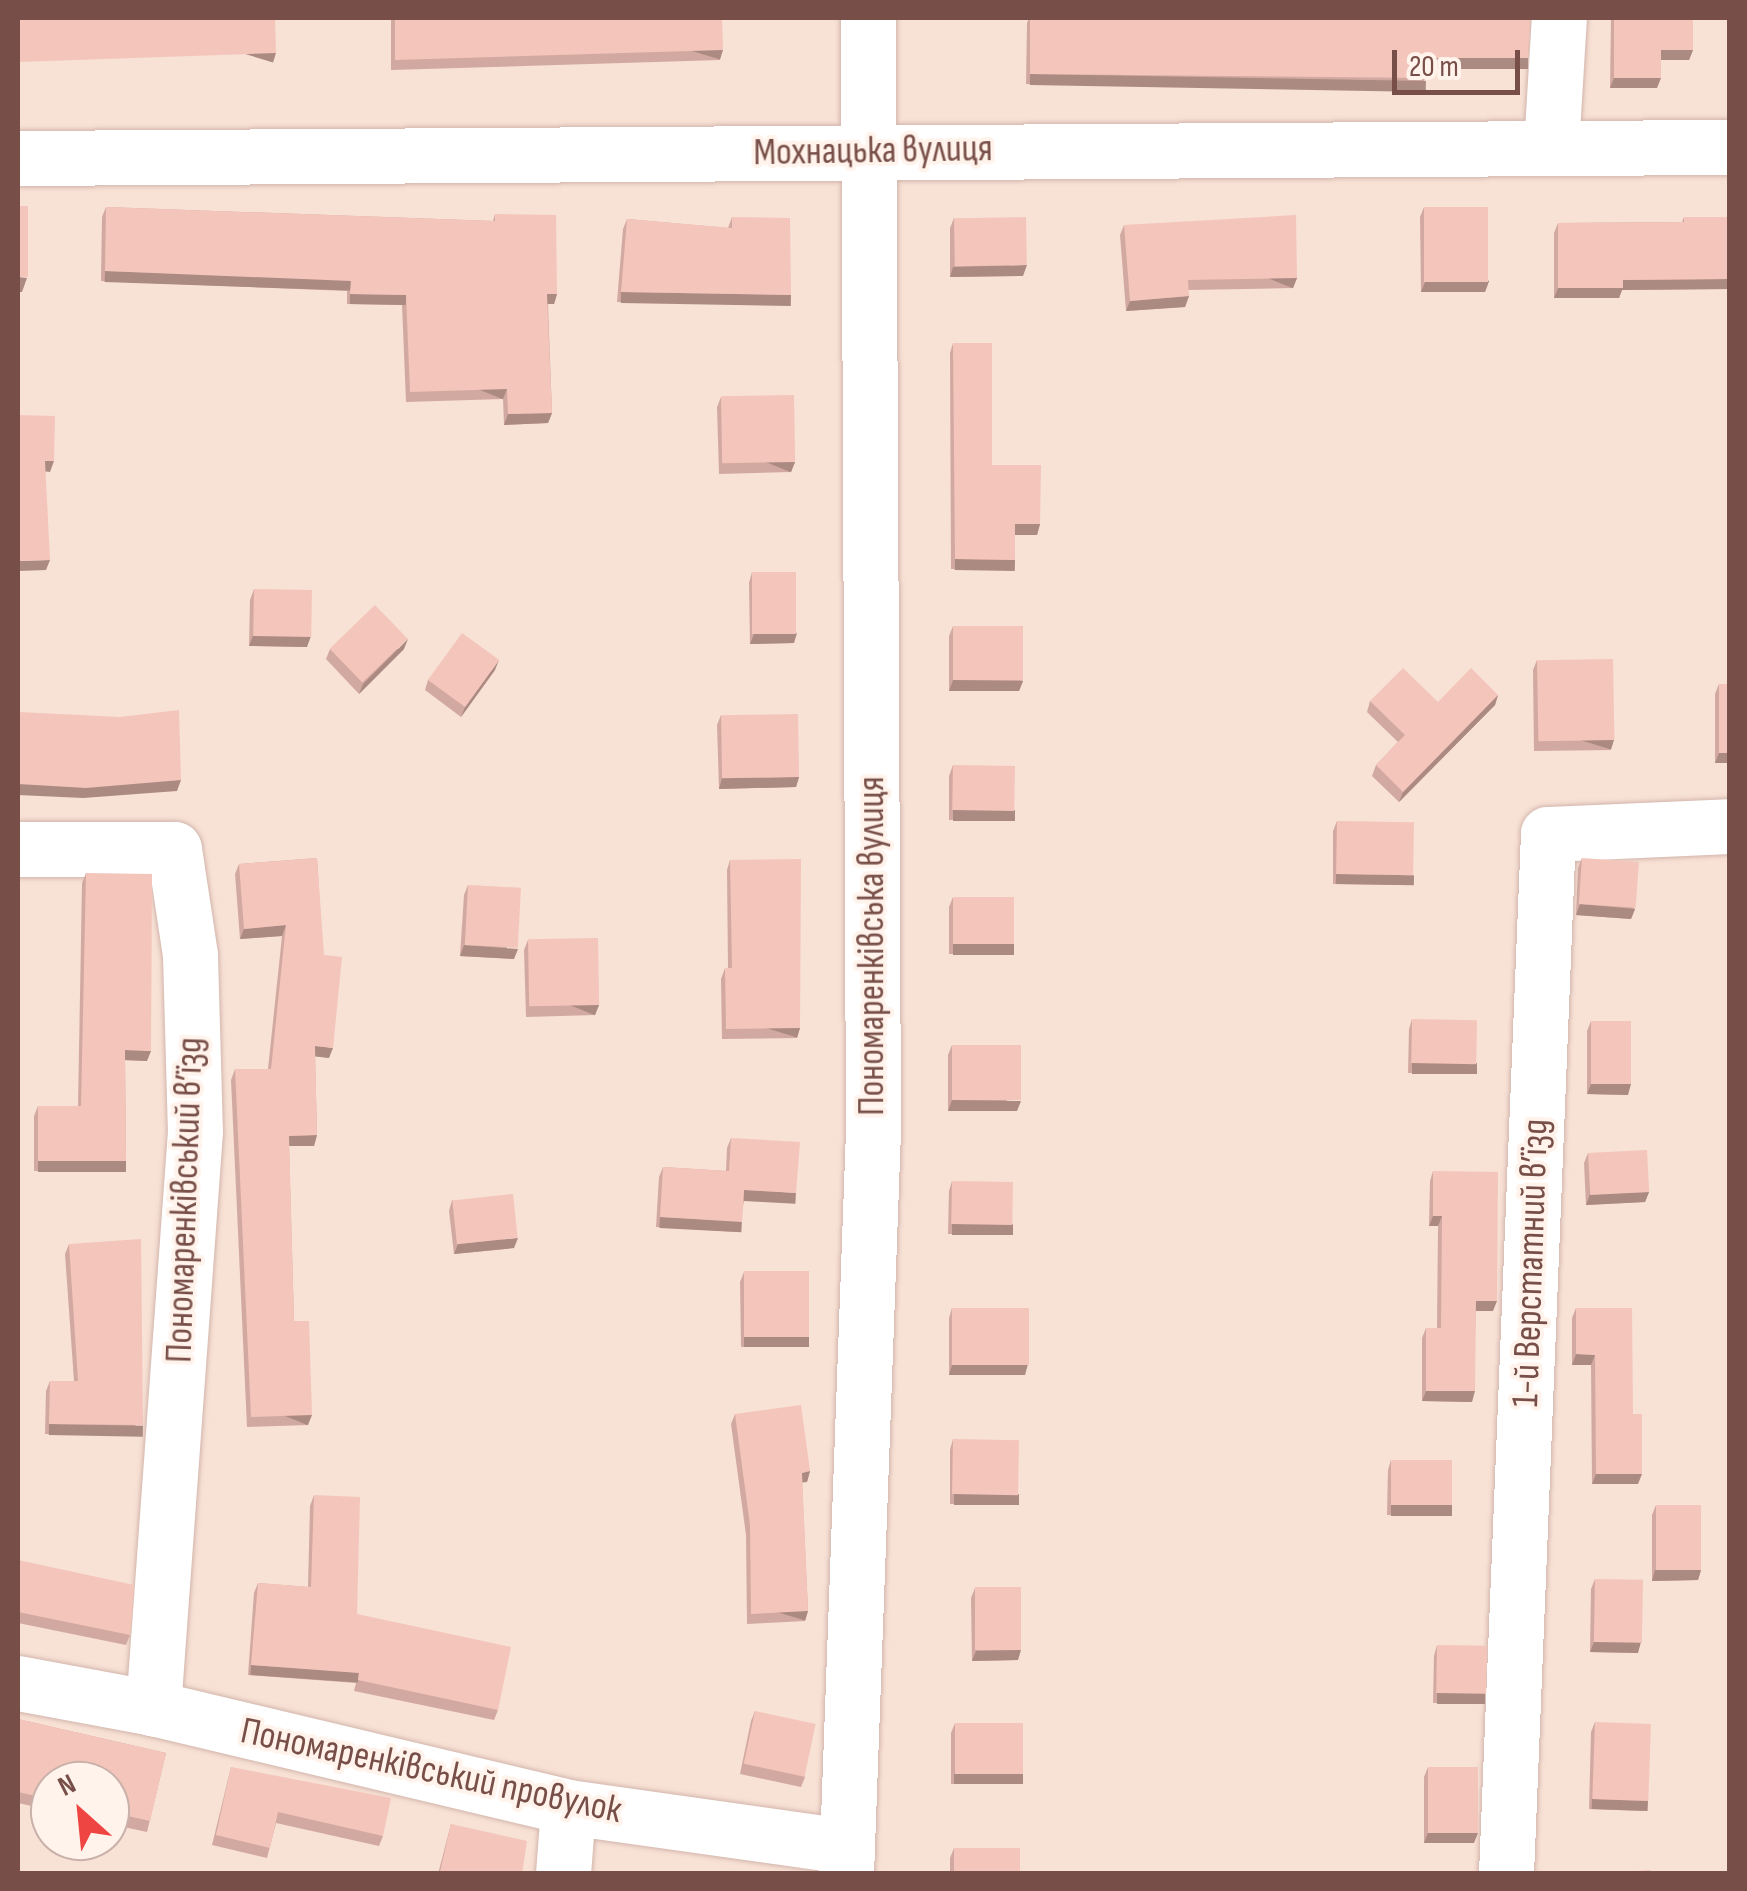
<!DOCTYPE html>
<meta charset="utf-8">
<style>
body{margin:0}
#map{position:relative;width:1747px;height:1891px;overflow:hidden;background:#fdeee4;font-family:"Sofia Sans Condensed",sans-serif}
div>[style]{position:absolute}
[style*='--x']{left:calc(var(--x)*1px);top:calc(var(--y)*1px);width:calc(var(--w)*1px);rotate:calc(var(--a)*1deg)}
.residential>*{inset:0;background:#f8e1d5}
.roads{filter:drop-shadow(0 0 2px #d2b5ac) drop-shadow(0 0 2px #d2b5ac)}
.minor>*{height:55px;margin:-27.5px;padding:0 27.5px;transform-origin:27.5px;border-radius:27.5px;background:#fff}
.wall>*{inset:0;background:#d2a9a0}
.shaded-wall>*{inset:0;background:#ab8a82;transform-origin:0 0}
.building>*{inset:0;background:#f4c5ba;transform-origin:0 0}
span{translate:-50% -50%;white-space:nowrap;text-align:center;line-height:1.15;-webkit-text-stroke:8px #fff3eb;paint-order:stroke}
.street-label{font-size:38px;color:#784f48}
.frame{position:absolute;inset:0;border:20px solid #784f48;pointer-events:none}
.north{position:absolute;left:30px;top:1761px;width:100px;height:100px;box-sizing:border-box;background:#fff3eb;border:2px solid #c9b1aa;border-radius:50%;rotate:333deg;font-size:28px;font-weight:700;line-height:40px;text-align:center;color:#784f48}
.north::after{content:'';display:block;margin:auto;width:35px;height:45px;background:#ee4442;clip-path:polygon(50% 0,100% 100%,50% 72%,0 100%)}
.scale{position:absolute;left:1392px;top:50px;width:128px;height:45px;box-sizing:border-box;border:5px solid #784f48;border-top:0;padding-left:12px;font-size:30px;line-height:35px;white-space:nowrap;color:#784f48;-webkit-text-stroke:8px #fff3eb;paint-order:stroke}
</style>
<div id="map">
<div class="residential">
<i style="clip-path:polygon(evenodd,18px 18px,1729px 18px,1729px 1873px,18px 1873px,18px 18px,50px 1781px,110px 1781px,110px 1841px,50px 1841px,50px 1781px)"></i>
</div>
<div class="roads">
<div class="minor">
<i style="--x:1551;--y:147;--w:129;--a:-86.5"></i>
<i style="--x:18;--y:158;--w:1712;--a:-0.37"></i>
<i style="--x:18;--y:849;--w:156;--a:0"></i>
<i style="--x:174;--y:849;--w:107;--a:81.4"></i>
<i style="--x:190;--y:955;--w:176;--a:88.4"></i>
<i style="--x:195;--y:1131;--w:579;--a:94.16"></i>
<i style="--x:18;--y:1683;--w:137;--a:10.5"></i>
<i style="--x:153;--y:1708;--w:427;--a:13.4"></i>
<i style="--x:568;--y:1807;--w:281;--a:8"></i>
<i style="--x:563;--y:1874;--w:67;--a:-85.7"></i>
<i style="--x:846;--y:1874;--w:745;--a:-87.92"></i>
<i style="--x:873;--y:1129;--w:1111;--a:-90.26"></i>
<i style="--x:1506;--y:1874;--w:1041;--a:-87.69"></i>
<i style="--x:1548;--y:834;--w:182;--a:-2.5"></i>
</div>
</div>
<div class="wall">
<i style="clip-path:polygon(391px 18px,722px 18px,720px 60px,391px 70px)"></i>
<i style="clip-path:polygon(1029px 18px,1530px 18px,1528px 58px,1525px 68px,1427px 68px,1423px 88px,1026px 84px,1027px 23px)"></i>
<i style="clip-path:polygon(1611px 18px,1693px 18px,1693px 50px,1689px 60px,1661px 60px,1657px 88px,1610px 88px)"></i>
<i style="clip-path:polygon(106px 207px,493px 221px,495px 214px,557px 294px,554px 304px,548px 304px,552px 413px,548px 423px,504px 425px,503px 399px,406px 402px,402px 305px,347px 304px,347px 291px,101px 281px,102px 217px)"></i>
<i style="clip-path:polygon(1424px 207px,1489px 281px,1485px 292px,1421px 292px,1420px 217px)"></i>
<i style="clip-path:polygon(732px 217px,791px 295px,787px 305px,617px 302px,623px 229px,627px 219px,728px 228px)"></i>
<i style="clip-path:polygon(1684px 217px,1730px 217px,1730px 289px,1622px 290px,1619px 298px,1554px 298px,1554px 233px,1558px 223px,1682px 222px)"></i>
<i style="clip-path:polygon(954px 218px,1023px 276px,950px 277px,950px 228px)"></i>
<i style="clip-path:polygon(1124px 225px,1297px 278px,1293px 288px,1188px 290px,1189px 296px,1185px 307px,1126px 311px,1120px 235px)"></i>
<i style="clip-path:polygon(953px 343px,992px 465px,1040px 524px,1037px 535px,1015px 535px,1015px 560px,1012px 570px,951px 569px,950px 353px)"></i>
<i style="clip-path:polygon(721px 397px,795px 462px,791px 472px,719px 474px,717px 407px)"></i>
<i style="clip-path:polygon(752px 572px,794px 643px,750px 644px,749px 583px)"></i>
<i style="clip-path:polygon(254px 589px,307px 647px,249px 646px,250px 600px)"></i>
<i style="clip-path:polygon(953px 626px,1023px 681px,1019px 691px,949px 691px,949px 636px)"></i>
<i style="clip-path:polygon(330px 649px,404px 649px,359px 694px,326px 659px)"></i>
<i style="clip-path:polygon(1537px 660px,1611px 750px,1534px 751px,1533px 670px)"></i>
<i style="clip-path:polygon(495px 670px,461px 717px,425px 690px,428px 680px)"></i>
<i style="clip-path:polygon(1719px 684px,1730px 763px,1715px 763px,1715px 694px)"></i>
<i style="clip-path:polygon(1498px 695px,1495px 705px,1399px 802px,1372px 776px,1376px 765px,1398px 742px,1367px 712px,1370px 701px,1438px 702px)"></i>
<i style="clip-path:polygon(721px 715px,799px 777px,796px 787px,719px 789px,717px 725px)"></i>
<i style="clip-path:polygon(953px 765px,1011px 820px,949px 820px,949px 776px)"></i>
<i style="clip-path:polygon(1337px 821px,1410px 885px,1333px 884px,1333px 831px)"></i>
<i style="clip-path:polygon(317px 858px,329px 1058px,315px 1056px,317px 1135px,314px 1146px,289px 1146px,294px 1321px,308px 1425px,247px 1427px,231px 1080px,235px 1069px,268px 1069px,282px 936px,240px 939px,235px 874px,239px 864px)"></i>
<i style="clip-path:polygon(1582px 858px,1635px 909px,1631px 919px,1576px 915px,1578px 868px)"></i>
<i style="clip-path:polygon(730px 860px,800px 1028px,797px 1038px,722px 1039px,721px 979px,725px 968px,728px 968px,727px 870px)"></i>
<i style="clip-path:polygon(86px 873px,147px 1061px,125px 1060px,126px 1161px,122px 1171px,34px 1171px,34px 1116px,38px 1106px,78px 1106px,82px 883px)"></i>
<i style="clip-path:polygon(468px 885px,514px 959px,460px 956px,464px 895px)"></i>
<i style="clip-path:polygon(953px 897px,1010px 954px,949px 954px,949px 907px)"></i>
<i style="clip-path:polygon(528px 940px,599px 1005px,595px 1015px,526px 1017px,524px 950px)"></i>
<i style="clip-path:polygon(1412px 1019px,1473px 1073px,1408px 1073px,1409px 1029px)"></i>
<i style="clip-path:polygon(1591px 1021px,1628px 1095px,1587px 1094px,1587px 1031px)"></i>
<i style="clip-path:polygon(952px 1045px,1017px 1111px,948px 1111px,948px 1055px)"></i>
<i style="clip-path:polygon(731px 1138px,793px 1203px,744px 1200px,739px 1232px,656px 1227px,659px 1177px,663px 1167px,726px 1171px,727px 1148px)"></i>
<i style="clip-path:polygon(1588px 1153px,1649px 1192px,1645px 1202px,1586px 1205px,1584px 1163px)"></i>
<i style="clip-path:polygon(1433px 1171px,1493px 1311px,1476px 1311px,1472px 1402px,1422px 1401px,1422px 1338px,1426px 1328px,1437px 1328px,1438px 1226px,1429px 1226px,1430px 1181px)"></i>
<i style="clip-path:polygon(952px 1181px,1013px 1224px,1009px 1234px,948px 1234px,949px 1191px)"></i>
<i style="clip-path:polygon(452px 1200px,514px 1248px,454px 1254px,449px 1211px)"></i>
<i style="clip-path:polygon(69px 1244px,139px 1435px,45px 1434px,46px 1391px,50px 1381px,74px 1381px,65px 1254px)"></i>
<i style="clip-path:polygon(744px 1272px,809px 1337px,806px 1347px,741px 1347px,740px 1282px)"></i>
<i style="clip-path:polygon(952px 1308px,1025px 1375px,949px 1375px,949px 1318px)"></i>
<i style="clip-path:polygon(1576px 1308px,1633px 1414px,1638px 1484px,1592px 1484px,1591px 1365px,1572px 1365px,1572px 1318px)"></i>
<i style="clip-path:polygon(735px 1414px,810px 1471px,807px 1482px,802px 1482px,808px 1611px,805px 1621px,747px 1624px,746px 1535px,731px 1424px)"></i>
<i style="clip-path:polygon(953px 1439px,1015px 1504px,950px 1504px,950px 1450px)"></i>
<i style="clip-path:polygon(1391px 1460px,1452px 1505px,1449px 1515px,1387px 1515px,1388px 1470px)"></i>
<i style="clip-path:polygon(314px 1495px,357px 1614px,498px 1710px,494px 1720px,354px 1691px,356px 1683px,248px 1675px,254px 1593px,258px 1583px,308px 1587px,310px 1506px)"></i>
<i style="clip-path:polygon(1656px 1505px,1701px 1570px,1698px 1580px,1652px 1581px,1652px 1515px)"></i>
<i style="clip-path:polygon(18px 1560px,130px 1635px,126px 1645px,18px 1623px)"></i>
<i style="clip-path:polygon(1595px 1579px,1638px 1653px,1590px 1652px,1591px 1589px)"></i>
<i style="clip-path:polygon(975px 1588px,1018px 1660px,972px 1661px,971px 1598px)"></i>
<i style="clip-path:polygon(1437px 1645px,1482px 1703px,1433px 1703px,1434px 1656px)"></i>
<i style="clip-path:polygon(755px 1711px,805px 1777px,801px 1787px,740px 1774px,751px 1721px)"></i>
<i style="clip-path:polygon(18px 1719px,166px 1753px,147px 1832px,110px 1824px,110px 1781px,50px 1781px,50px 1810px,18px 1803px)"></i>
<i style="clip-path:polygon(1595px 1722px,1648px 1801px,1644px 1811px,1589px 1809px,1591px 1732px)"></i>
<i style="clip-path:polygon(955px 1723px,1019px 1784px,951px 1784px,951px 1733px)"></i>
<i style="clip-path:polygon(231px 1767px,383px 1836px,379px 1846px,276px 1823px,267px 1858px,212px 1845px)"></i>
<i style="clip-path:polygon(1428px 1767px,1474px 1843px,1424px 1843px,1424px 1777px)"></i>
<i style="clip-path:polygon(451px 1824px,522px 1874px,438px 1874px)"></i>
<i style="clip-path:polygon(954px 1848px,1020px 1874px,950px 1874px,950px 1858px)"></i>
</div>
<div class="shaded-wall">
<i style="left:723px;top:50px;width:10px;height:328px;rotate:107deg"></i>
<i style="clip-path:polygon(1661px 50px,1693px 50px,1689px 60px,1657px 60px)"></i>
<i style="left:276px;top:53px;width:10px;height:258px;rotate:107deg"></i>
<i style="left:1427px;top:58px;width:101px;height:11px"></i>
<i style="left:1030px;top:74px;width:396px;height:11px;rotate:1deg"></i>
<i style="clip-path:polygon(1614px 78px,1661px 78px,1657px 88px,1610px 88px)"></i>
<i style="clip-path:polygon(1027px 265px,1023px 276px,950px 277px,953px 267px)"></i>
<i style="left:105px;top:271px;width:246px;height:11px;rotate:2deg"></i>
<i style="clip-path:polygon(18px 277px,27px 278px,22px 292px,18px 292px)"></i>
<i style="left:1297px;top:278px;width:11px;height:109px;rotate:112deg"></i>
<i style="clip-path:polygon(1730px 279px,1730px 289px,1622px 290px,1619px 298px,1554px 298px,1558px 288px,1623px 280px)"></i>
<i style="clip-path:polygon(1489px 281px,1485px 292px,1421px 292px,1425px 282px)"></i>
<i style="left:621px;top:292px;width:170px;height:11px;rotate:1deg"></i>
<i style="left:350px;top:294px;width:56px;height:10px;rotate:1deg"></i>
<i style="clip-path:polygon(547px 294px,557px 294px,554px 304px,544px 304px)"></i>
<i style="clip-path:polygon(1189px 296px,1185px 307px,1126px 311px,1130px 301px)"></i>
<i style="left:507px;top:389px;width:11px;height:97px;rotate:112deg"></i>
<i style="clip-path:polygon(552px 413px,548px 423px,504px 425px,508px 414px)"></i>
<i style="clip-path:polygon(45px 461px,54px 461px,50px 472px,42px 471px)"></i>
<i style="left:795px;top:462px;width:11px;height:73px;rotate:112deg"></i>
<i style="clip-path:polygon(1015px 524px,1040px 524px,1037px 535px,1011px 535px)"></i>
<i style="left:955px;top:559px;width:60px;height:11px;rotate:1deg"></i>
<i style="clip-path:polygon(50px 560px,46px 570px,18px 571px,18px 561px)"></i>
<i style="clip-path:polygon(797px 633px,794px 643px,750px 644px,754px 634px)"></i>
<i style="clip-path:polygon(253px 636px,311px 636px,307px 647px,249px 646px)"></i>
<i style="clip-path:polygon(408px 639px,404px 649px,359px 694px,363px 684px)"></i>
<i style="clip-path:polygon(499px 660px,495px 670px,461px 717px,465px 707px)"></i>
<i style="clip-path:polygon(953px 680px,1023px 681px,1019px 691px,949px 691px)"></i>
<i style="clip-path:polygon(1498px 695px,1495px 705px,1399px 802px,1403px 792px)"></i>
<i style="left:1614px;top:740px;width:10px;height:76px;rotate:107deg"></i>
<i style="clip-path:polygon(1719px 753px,1730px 753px,1730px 763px,1715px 763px)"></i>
<i style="clip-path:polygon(799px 777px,796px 787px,719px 789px,722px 778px)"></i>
<i style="clip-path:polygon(181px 780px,177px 791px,83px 798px,18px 795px,18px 784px)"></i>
<i style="left:953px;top:810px;width:62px;height:11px"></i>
<i style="left:1336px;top:874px;width:78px;height:10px;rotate:1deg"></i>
<i style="clip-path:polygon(1580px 904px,1635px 909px,1631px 919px,1576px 915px)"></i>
<i style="clip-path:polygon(286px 925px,282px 936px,240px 939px,244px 929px)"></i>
<i style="left:953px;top:944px;width:61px;height:11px"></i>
<i style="clip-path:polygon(464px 945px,518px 949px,514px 959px,460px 956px)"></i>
<i style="left:599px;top:1005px;width:11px;height:70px;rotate:112deg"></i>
<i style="left:800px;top:1028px;width:10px;height:74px;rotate:107deg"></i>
<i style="clip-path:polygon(315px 1046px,333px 1048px,329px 1058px,311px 1056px)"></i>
<i style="clip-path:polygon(125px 1050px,151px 1051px,147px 1061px,122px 1060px)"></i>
<i style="left:1412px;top:1063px;width:65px;height:11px"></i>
<i style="clip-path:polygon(1591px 1084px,1631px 1084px,1628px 1095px,1587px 1094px)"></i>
<i style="clip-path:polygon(952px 1100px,1021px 1101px,1017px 1111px,948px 1111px)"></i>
<i style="clip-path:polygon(317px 1135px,314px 1146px,285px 1146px,289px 1136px)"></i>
<i style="left:38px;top:1161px;width:88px;height:11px"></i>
<i style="left:744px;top:1190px;width:52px;height:11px;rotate:3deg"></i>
<i style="clip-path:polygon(1649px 1192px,1645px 1202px,1586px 1205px,1590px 1194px)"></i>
<i style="clip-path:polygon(1433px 1216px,1442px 1216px,1438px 1226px,1429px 1226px)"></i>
<i style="left:660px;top:1217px;width:82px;height:11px;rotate:3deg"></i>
<i style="left:952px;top:1224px;width:61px;height:11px"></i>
<i style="clip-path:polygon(518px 1238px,514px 1248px,454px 1254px,458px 1244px)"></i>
<i style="clip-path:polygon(1476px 1301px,1497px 1301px,1493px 1311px,1472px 1311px)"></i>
<i style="left:744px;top:1337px;width:65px;height:10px"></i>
<i style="clip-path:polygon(1576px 1354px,1595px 1355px,1591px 1365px,1572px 1365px)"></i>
<i style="clip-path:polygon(1028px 1364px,1025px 1375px,949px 1375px,952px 1365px)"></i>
<i style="clip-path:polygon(1426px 1391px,1475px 1391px,1472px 1402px,1422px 1401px)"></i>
<i style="left:312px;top:1415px;width:11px;height:61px;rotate:112deg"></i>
<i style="left:49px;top:1424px;width:94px;height:11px;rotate:1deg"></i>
<i style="clip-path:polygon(810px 1471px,807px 1482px,798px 1483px,802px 1473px)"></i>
<i style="clip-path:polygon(1596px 1474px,1642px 1474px,1638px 1484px,1592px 1484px)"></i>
<i style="left:954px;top:1494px;width:65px;height:11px"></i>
<i style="left:1391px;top:1505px;width:61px;height:11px"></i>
<i style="clip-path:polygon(1655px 1570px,1701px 1570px,1698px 1580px,1652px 1581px)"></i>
<i style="left:808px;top:1611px;width:10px;height:57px;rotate:107deg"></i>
<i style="clip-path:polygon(1594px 1642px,1641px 1642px,1638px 1653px,1590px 1652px)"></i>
<i style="clip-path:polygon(1021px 1650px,1018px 1660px,972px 1661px,976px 1651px)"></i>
<i style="left:251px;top:1665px;width:108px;height:10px;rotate:4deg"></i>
<i style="left:1437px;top:1693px;width:48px;height:11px"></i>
<i style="left:954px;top:1774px;width:69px;height:10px"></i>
<i style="left:1592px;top:1799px;width:56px;height:10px;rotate:2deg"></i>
<i style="clip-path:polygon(1428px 1833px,1478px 1833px,1474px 1843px,1424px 1843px)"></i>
</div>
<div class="building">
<i style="clip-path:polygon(18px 18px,275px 18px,276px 53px,18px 62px)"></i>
<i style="clip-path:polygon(395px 18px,722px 18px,723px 50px,395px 60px)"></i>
<i style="clip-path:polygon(1030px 18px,1530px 18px,1528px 58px,1427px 58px,1426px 78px,1030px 74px)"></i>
<i style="clip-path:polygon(1614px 18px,1693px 18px,1693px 50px,1661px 50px,1661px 78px,1614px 78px)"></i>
<i style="left:18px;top:206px;width:10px;height:71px"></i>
<i style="clip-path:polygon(106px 207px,495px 221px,495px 214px,556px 215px,557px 294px,547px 294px,552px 413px,508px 414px,507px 389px,410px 392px,406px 295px,350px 294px,351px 281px,105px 271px)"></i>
<i style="left:1424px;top:207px;width:64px;height:75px"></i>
<i style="clip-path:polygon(1296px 215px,1297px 278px,1188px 280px,1189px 296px,1130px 301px,1124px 225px)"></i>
<i style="clip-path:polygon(732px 217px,790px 218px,791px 295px,621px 292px,627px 219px,732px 228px)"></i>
<i style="left:1026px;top:217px;width:48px;height:72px;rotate:89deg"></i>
<i style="clip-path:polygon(1684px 217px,1730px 217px,1730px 279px,1623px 280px,1623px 288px,1558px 288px,1558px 223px,1684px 222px)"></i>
<i style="clip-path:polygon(953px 343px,992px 343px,992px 465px,1041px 465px,1040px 524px,1015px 524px,1015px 560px,955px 559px)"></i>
<i style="left:794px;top:395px;width:67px;height:73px;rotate:89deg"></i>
<i style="clip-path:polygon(18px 415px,55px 416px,54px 461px,45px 461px,50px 560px,18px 561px)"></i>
<i style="left:752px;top:572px;width:44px;height:62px"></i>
<i style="left:254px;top:589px;width:58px;height:47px;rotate:1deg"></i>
<i style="left:375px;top:605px;width:47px;height:63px;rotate:46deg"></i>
<i style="left:953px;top:626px;width:70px;height:54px"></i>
<i style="left:462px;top:633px;width:46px;height:58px;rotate:36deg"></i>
<i style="left:1613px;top:659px;width:81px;height:76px;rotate:89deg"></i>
<i style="clip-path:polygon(1403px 668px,1438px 702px,1471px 668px,1498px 695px,1403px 792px,1376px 765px,1405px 735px,1370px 701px)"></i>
<i style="left:1719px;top:684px;width:11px;height:69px"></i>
<i style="clip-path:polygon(179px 710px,181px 780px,86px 788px,18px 784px,18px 712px,120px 717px)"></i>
<i style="left:798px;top:714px;width:63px;height:77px;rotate:89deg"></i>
<i style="left:953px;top:765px;width:62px;height:45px;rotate:1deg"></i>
<i style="left:1337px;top:821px;width:77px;height:53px;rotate:1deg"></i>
<i style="clip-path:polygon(317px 858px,324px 955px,342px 957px,333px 1048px,315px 1046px,317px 1135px,289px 1136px,294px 1321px,309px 1321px,312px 1415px,251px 1417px,235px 1069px,271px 1069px,286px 925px,244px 929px,239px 864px)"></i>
<i style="left:1582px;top:858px;width:57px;height:46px;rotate:4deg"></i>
<i style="clip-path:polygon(801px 859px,800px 1028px,726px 1029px,725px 968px,732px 968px,730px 860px)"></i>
<i style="clip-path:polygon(86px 873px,152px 874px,151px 1051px,125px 1050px,126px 1161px,38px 1161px,38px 1106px,81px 1106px)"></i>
<i style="left:468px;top:885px;width:53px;height:60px;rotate:3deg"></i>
<i style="left:953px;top:897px;width:61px;height:47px"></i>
<i style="left:598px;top:938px;width:67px;height:70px;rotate:89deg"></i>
<i style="left:1412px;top:1019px;width:65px;height:44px;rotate:1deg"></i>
<i style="left:1591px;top:1021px;width:40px;height:63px"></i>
<i style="left:952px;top:1045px;width:69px;height:55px"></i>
<i style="clip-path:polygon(731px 1138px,800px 1142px,796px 1193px,744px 1190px,742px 1222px,660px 1217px,663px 1167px,729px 1171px)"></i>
<i style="left:1647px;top:1150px;width:42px;height:59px;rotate:87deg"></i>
<i style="clip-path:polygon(1433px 1171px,1498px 1172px,1497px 1301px,1476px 1301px,1475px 1391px,1426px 1391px,1426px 1328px,1441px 1328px,1442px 1216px,1433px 1216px)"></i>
<i style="left:952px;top:1181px;width:61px;height:43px;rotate:1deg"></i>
<i style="left:513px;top:1194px;width:44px;height:61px;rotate:84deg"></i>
<i style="clip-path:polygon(141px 1239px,143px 1425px,49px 1424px,50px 1381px,78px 1381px,69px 1244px)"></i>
<i style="left:809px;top:1271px;width:66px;height:65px;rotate:90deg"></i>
<i style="left:952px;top:1308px;width:77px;height:57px"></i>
<i style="clip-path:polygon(1576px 1308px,1632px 1308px,1633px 1414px,1642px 1414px,1642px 1474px,1596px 1474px,1595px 1355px,1576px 1354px)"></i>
<i style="clip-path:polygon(801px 1405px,810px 1471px,802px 1473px,808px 1611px,751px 1614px,750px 1525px,735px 1414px)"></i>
<i style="left:953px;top:1439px;width:66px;height:55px;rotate:1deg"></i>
<i style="left:1391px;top:1460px;width:61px;height:45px"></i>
<i style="clip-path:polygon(314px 1495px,360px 1497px,357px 1614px,511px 1647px,498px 1710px,358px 1680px,359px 1673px,251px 1665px,258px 1583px,311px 1587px)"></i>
<i style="left:1656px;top:1505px;width:45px;height:65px"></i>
<i style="clip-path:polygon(18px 1560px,134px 1585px,130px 1635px,18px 1612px)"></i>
<i style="left:1595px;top:1579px;width:48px;height:63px;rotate:1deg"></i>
<i style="left:1021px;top:1587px;width:63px;height:46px;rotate:90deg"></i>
<i style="left:1437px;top:1645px;width:50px;height:48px;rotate:1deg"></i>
<i style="left:755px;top:1711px;width:62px;height:54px;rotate:12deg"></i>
<i style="clip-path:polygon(18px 1719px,166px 1753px,150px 1821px,110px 1812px,110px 1781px,50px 1781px,50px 1799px,18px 1792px)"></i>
<i style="left:1595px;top:1722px;width:56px;height:77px;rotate:2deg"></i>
<i style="left:955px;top:1723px;width:68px;height:51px"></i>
<i style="clip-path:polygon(231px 1767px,391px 1798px,383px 1836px,278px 1812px,270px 1848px,216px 1835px)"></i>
<i style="left:1428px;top:1767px;width:50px;height:66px"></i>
<i style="clip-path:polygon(451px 1824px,527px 1841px,522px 1874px,448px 1874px,440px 1872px)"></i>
<i style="left:954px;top:1848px;width:66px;height:26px"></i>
<i style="clip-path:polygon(1650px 1870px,1650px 1874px,1599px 1874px)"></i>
</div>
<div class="street-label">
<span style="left:873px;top:151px;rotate:-1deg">Мохнацька вулиця</span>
<span style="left:872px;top:946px;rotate:-90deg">Пономаренківська вулиця</span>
<span style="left:185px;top:1200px;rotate:-88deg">Пономаренківський в’їзд</span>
<span style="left:1531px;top:1263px;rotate:-88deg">1-й Верстатний в’їзд</span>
<span style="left:431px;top:1771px;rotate:12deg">Пономаренківський провулок</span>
</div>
<div class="frame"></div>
<div class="north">N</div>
<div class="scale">20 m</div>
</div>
